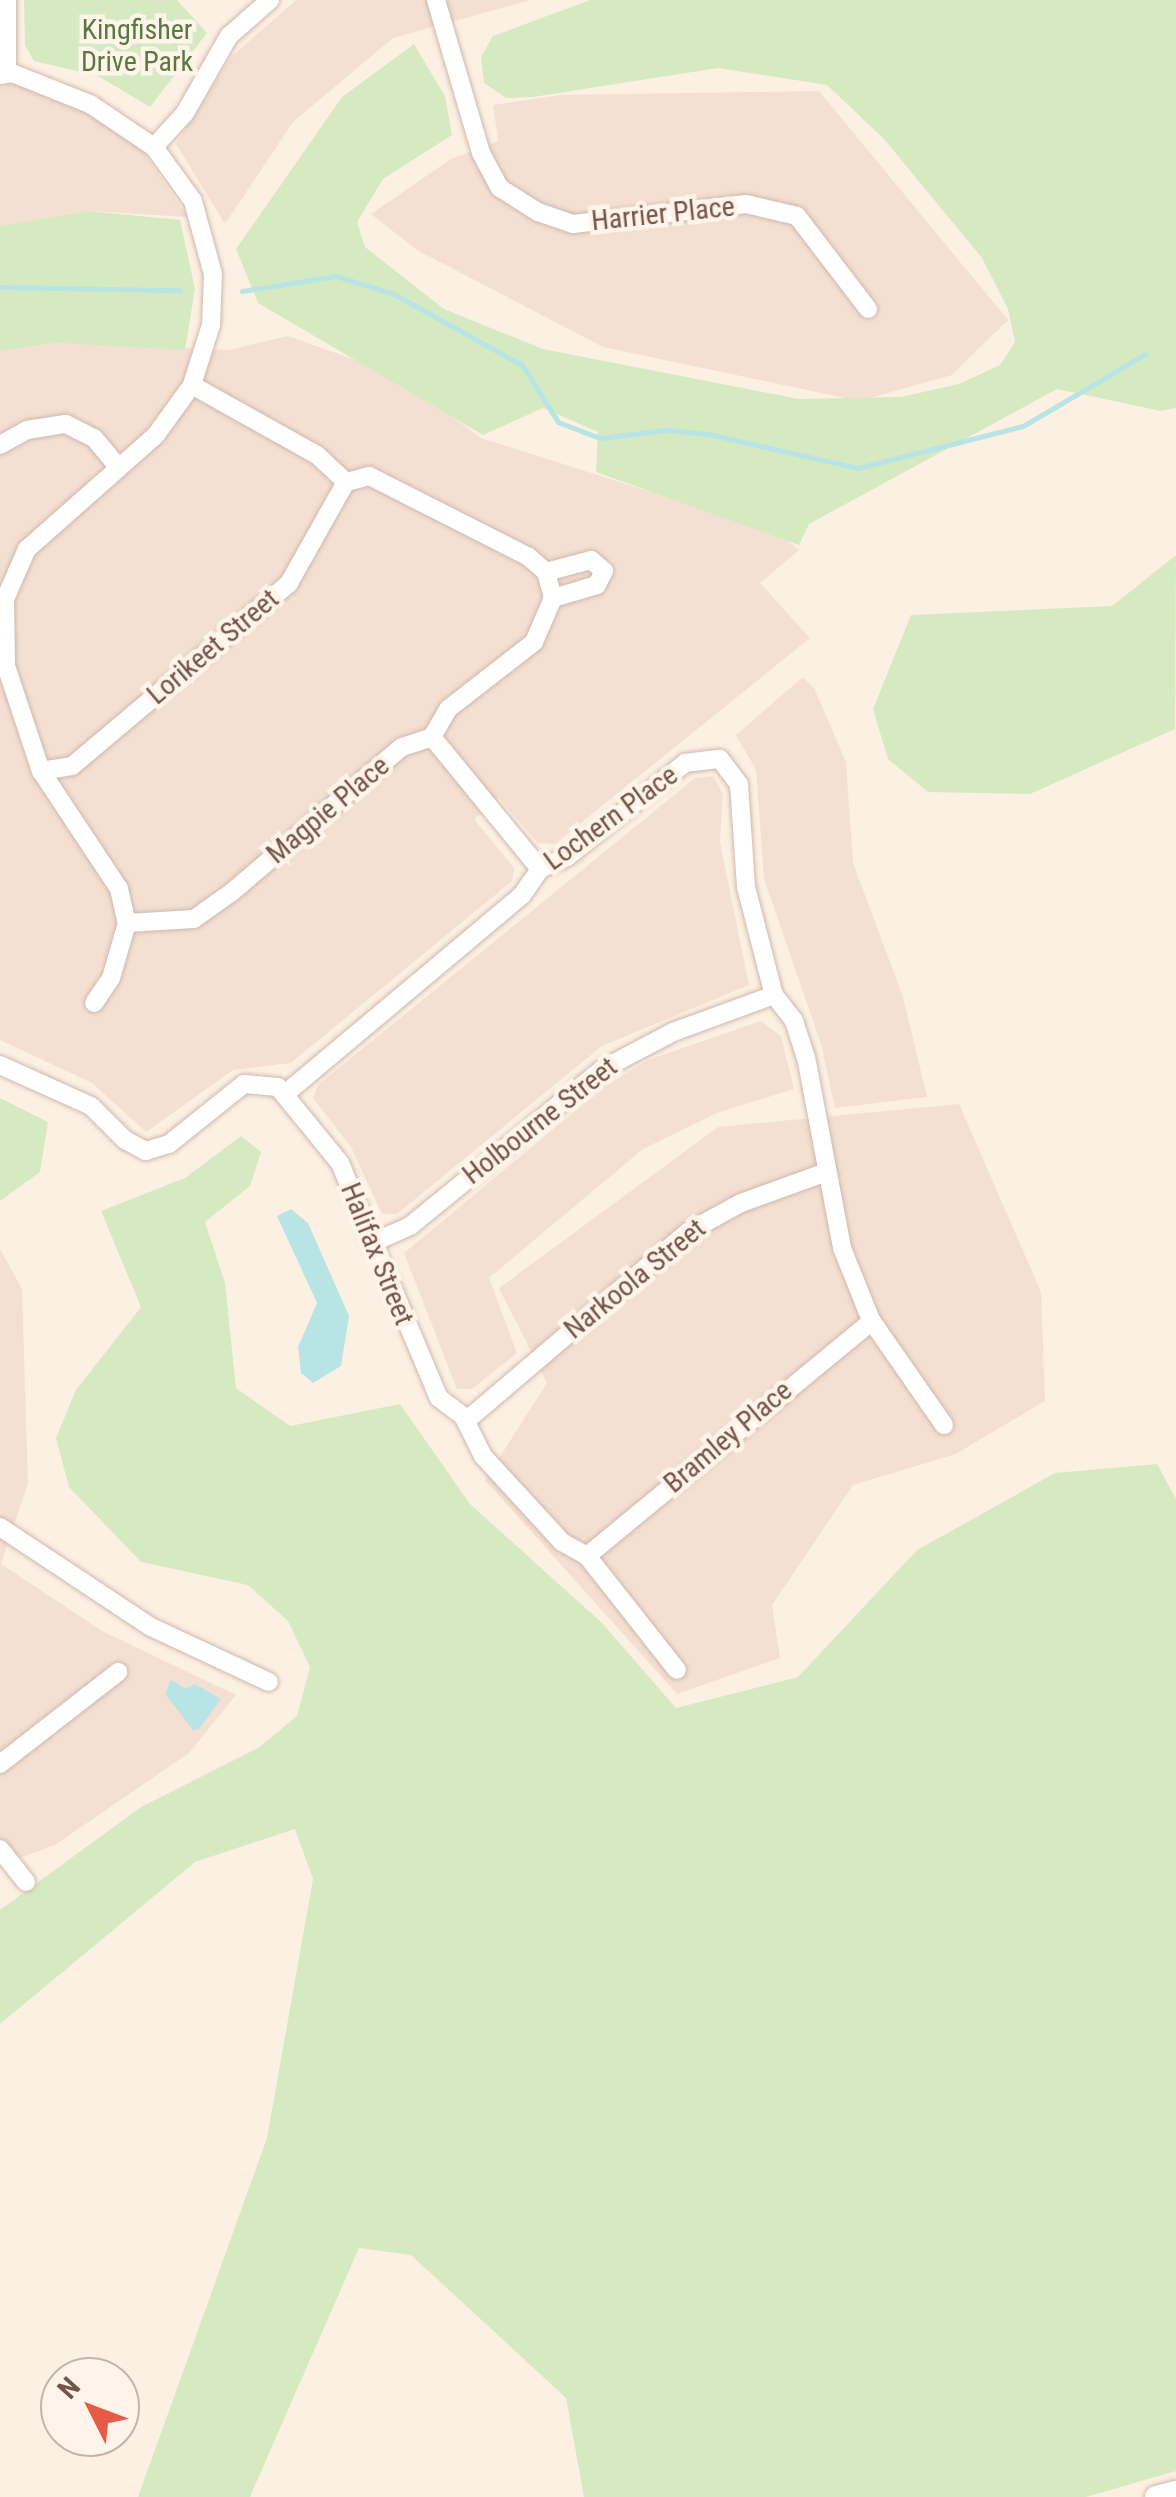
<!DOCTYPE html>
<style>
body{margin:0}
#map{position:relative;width:1176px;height:2497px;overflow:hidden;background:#fcf0e3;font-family:"Roboto Condensed",sans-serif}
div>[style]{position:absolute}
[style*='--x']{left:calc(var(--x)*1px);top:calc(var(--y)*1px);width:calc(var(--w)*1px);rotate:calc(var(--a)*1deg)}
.residential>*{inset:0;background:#f4e0d2}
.green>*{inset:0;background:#d6eac2}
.water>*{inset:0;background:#b8e4e6}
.stream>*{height:5px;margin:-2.5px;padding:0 2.5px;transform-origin:2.5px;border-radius:2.5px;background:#b8e4e6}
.roads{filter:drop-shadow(0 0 2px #d0b8ad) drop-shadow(0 0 2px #d0b8ad)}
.street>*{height:18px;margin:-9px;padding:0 9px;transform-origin:9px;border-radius:9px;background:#fff}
.secondary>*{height:22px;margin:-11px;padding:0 11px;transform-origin:11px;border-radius:11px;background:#fff}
span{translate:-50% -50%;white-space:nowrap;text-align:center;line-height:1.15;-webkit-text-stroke:9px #fff4e9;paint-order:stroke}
.park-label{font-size:28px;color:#587a41}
.street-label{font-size:28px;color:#745449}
.north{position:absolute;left:40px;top:2357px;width:100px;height:100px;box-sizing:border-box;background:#fff4e9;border:2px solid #c7b4a9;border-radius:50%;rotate:312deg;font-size:28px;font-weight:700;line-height:40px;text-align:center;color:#745449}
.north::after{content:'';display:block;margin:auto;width:35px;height:45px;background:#e65a48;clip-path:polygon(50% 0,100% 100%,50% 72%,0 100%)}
</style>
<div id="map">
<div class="residential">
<i style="clip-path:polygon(296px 0,531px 0,393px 38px,293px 122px,225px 224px,176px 144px,232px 56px)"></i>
<i style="clip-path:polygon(14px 84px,87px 112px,142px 150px,188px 217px,89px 211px,0 226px,0 87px)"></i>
<i style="clip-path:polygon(819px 91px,1008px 320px,952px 375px,859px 401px,603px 347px,417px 250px,371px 214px,451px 159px,498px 141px,493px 105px,561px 95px)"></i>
<i style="clip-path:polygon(288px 336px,392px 373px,481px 438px,777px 532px,799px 550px,760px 583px,810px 638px,555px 844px,538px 843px,499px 798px,474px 819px,514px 868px,512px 881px,291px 1063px,233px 1070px,146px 1132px,92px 1083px,0 1040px,0 351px,56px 343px,229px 350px)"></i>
<i style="clip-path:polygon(803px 677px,814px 688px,846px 762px,853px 863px,903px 997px,927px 1097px,835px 1108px,821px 1044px,764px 879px,756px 770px,736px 735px)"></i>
<i style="clip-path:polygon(713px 776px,723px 794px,720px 842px,749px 985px,602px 1046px,397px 1214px,382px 1214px,351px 1147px,313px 1098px,318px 1085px,695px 778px)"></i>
<i style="clip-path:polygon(761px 1021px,781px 1036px,794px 1089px,717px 1113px,643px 1149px,489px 1278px,517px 1353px,472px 1389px,457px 1389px,404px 1253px,604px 1087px,648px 1060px)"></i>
<i style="clip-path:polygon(959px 1104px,1041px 1292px,1045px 1401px,956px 1454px,853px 1485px,772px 1605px,780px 1658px,677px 1694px,485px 1480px,547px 1383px,499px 1288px,718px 1127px)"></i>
<i style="clip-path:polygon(0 1249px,22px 1289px,28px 1483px,1px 1564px,102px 1631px,236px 1695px,189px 1753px,55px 1845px,0 1865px)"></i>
</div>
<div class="green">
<i style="clip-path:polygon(24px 0,177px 0,207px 33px,150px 107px,98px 76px,34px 61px,25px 45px)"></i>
<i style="clip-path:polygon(590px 0,1176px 0,1176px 408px,1161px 411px,1057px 389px,809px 524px,799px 545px,596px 472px,598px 432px,543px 408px,483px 435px,258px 303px,236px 249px,342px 97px,414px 44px,445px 96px,452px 135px,383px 179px,357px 222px,365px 247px,444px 309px,543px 349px,799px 399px,901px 397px,959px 384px,1000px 365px,1015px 342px,1008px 309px,982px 258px,884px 139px,827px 85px,718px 68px,533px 97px,506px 98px,484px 83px,481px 57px,493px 36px)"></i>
<i style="clip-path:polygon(89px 211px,180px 220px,195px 289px,185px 350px,56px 343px,0 351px,0 226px)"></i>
<i style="clip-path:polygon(1176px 555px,1175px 729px,1030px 794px,928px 792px,888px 759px,873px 709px,911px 615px,1112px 606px)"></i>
<i style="clip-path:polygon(0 1098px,48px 1122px,40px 1172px,0 1201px)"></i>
<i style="clip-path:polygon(241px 1136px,261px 1152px,250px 1186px,205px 1222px,225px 1283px,236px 1388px,290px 1426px,400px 1404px,470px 1504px,602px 1623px,676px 1708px,798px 1677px,917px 1550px,1055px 1473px,1157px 1464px,1176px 1499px,1176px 2471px,1086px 2497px,584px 2497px,566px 2398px,411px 2255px,359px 2248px,250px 2497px,138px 2497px,267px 2138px,313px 1879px,295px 1829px,195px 1862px,0 2024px,0 1910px,141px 1807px,258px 1748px,297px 1716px,310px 1667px,288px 1621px,248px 1585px,141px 1562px,69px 1487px,56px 1438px,76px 1390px,141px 1307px,101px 1211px,185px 1178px)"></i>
</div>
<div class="water">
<i style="clip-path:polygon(291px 1209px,308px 1223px,349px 1316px,341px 1366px,313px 1383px,301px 1373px,298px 1347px,317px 1303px,277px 1216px)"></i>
<i style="clip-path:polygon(171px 1680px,186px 1689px,195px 1684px,221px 1699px,199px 1729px,193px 1730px,165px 1694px)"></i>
</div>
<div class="stream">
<i style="--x:0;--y:287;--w:180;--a:1"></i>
<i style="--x:242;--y:291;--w:95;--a:-9.1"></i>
<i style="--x:336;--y:276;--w:61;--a:17.2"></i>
<i style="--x:394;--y:294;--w:146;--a:29"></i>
<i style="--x:522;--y:365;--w:67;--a:57.7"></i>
<i style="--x:558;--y:422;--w:45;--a:20.9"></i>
<i style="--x:600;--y:438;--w:66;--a:-6.9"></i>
<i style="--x:666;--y:430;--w:42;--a:5.4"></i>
<i style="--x:708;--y:434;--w:154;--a:12.8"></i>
<i style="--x:858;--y:468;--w:170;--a:-14.3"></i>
<i style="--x:1023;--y:426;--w:142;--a:-30.5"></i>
</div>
<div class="roads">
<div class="street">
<i style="--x:7;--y:0;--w:73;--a:90"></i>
<i style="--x:436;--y:0;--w:159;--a:73.6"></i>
<i style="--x:481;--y:153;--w:40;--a:62"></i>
<i style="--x:500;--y:188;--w:45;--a:32.3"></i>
<i style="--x:538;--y:212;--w:37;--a:19"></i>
<i style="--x:573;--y:224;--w:174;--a:-6.6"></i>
<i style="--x:746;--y:204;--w:52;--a:13.2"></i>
<i style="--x:797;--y:216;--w:117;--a:52.6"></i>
<i style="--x:0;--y:75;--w:12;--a:-9"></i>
<i style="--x:12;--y:73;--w:84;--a:21.7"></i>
<i style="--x:90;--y:104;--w:77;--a:33.9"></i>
<i style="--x:154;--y:147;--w:67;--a:54.2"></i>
<i style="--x:193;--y:201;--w:76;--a:74.7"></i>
<i style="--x:213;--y:274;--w:51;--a:92.2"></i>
<i style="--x:211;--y:325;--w:63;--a:107.6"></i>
<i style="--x:192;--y:385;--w:62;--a:125.8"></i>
<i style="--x:156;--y:435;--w:172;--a:138.5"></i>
<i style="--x:27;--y:549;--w:55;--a:113.7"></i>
<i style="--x:5;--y:599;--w:67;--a:89.1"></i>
<i style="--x:6;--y:666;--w:111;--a:71.6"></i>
<i style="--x:41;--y:771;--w:141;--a:56.5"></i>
<i style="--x:119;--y:889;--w:35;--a:77"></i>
<i style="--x:127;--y:923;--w:57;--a:106.2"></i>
<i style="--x:111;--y:978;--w:30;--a:124"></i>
<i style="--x:154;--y:147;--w:46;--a:-47.6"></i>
<i style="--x:185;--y:113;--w:89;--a:-60.3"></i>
<i style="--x:229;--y:36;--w:55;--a:-41.3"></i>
<i style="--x:0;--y:445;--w:31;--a:-29"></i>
<i style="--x:27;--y:430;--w:39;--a:-9"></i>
<i style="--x:66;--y:424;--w:31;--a:27"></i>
<i style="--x:94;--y:438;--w:38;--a:50"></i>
<i style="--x:546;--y:572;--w:47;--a:-14.9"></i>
<i style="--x:591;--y:560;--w:17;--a:40"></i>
<i style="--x:604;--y:571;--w:16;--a:117"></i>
<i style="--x:597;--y:585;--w:46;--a:163.5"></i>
<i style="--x:432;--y:737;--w:171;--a:50.7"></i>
<i style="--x:41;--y:771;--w:31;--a:-9"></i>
<i style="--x:72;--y:766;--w:284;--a:-40.1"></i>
<i style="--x:289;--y:583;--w:116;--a:-60.6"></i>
<i style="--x:127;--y:923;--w:67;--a:-3.4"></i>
<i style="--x:194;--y:919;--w:47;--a:-35.4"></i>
<i style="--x:232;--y:892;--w:223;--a:-40.5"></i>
<i style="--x:402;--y:747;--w:32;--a:-18"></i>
<i style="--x:432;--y:737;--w:32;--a:-60"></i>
<i style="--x:448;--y:709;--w:109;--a:-37.9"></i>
<i style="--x:534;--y:642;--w:48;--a:-66.6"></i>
<i style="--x:553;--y:598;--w:27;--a:-105"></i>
<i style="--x:546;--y:572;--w:23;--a:-139"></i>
<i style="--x:529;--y:557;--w:179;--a:-153.1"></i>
<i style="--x:369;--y:476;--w:24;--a:165"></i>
<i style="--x:346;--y:482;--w:40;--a:-137"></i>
<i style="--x:317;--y:455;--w:143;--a:-150.8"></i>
<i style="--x:0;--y:1065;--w:100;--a:24.3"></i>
<i style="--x:91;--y:1106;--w:48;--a:45"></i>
<i style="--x:125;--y:1140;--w:24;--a:28"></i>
<i style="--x:146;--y:1151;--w:24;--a:-17"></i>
<i style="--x:169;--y:1144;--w:96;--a:-38.7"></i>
<i style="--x:244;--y:1084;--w:34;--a:5"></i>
<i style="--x:278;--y:1087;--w:98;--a:50.8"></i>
<i style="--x:340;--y:1163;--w:255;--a:67.2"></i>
<i style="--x:439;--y:1398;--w:30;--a:37"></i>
<i style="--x:463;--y:1416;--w:45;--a:63.4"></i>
<i style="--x:483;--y:1456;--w:117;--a:47.4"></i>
<i style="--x:562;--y:1542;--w:29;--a:29"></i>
<i style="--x:587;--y:1556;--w:145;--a:51.7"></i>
<i style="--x:285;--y:1094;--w:309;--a:-40"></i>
<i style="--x:522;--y:895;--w:32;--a:-55"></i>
<i style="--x:540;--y:869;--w:30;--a:-24"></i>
<i style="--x:567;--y:857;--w:151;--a:-38.5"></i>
<i style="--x:685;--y:763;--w:35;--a:-7"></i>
<i style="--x:720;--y:759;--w:31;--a:53"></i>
<i style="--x:739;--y:784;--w:103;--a:86.1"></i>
<i style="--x:746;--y:887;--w:112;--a:75.5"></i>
<i style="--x:774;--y:995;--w:33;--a:52"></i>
<i style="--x:794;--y:1021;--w:38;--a:72"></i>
<i style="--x:806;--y:1057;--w:194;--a:79.3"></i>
<i style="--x:842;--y:1248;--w:78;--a:68.1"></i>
<i style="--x:871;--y:1320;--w:128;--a:55.2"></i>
<i style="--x:372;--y:1243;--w:42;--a:-24.1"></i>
<i style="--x:410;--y:1226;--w:247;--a:-39.2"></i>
<i style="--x:601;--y:1070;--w:81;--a:-27.8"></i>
<i style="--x:673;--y:1032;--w:108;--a:-20.1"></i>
<i style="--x:467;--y:1420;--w:290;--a:-40.4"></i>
<i style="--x:688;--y:1232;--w:60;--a:-28.7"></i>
<i style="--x:741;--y:1203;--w:88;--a:-19.9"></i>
<i style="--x:0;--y:1527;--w:181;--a:33.5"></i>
<i style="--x:151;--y:1627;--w:130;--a:25"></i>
<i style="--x:587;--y:1556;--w:369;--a:-39.5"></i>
<i style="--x:0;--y:1764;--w:150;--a:-37.9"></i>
<i style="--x:0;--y:1849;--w:42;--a:51.8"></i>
</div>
<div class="secondary">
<i style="--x:1156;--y:2497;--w:21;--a:-14"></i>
</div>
</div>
<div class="park-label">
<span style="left:137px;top:46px">Kingfisher<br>Drive Park</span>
</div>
<div class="street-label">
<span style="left:663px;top:214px;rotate:-6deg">Harrier Place</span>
<span style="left:213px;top:647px;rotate:-40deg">Lorikeet Street</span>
<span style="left:328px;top:810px;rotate:-40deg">Magpie Place</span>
<span style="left:611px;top:818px;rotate:-36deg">Lochern Place</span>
<span style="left:540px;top:1121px;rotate:-38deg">Holbourne Street</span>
<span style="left:377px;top:1254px;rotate:68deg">Halifax Street</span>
<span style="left:635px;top:1279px;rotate:-39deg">Narkoola Street</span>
<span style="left:728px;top:1437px;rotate:-40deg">Bramley Place</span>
</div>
<div class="north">N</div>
</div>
